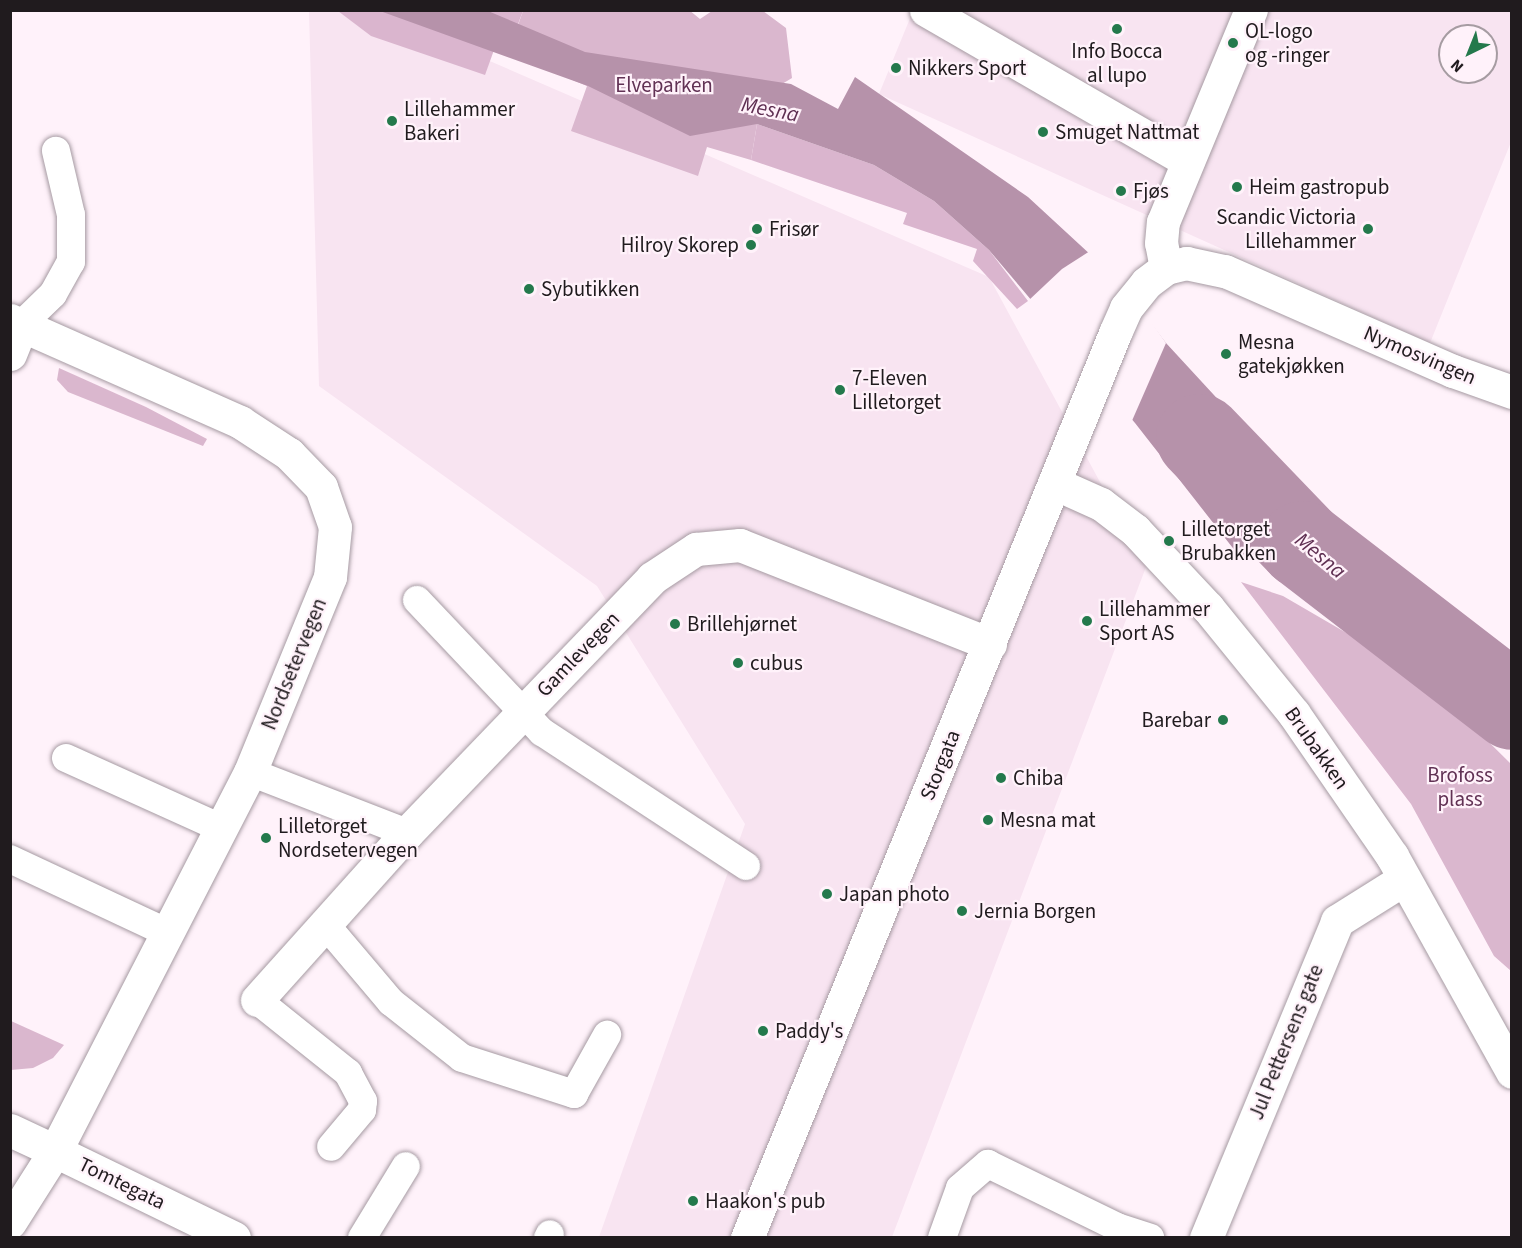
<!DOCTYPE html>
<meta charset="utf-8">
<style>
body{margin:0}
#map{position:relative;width:1522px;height:1248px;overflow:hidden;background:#fff2fa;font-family:"Source Sans 3",sans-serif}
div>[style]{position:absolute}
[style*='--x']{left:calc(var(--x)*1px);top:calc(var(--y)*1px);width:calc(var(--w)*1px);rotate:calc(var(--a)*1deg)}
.built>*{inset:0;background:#f8e4f1}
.green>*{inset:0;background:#dab7ce}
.forest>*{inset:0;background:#dab5ce}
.water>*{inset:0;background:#b692aa}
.pier>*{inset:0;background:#fff2fa}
.river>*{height:87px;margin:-43.5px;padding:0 43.5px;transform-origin:43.5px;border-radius:43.5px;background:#b692aa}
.roads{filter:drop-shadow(0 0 2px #a69aa2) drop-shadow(0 0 2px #a69aa2)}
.service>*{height:28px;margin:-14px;padding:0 14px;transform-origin:14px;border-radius:14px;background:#fff}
.pedestrian>*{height:33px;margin:-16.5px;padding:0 16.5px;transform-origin:16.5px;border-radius:16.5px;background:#fff}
.minor>*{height:33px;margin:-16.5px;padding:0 16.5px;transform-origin:16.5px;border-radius:16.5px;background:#fff}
.secondary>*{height:33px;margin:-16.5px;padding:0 16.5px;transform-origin:16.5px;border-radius:16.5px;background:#fff}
.dots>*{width:16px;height:16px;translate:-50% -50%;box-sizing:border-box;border:3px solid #fff2fa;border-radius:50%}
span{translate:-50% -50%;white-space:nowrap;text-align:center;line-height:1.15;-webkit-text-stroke:4.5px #fff2fa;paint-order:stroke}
.poi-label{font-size:21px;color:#201b1e}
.left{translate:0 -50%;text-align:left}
.right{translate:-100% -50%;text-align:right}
.park-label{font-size:21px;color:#613154}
.street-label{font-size:21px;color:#201b1e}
.water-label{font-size:22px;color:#5f2f52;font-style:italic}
.frame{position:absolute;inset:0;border:12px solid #201b1e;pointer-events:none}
.north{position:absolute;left:1438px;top:24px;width:60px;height:60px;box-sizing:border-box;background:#fff2fa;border:2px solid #a69ca2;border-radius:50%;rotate:223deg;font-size:16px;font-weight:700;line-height:24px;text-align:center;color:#201b1e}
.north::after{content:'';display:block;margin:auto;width:21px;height:27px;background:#24794c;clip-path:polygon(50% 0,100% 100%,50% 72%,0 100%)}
</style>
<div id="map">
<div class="built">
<i style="clip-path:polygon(309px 11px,374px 11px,989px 277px,1146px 567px,892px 1237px,599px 1237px,745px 824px,597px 586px,319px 386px)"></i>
<i style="clip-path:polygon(evenodd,913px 11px,1511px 11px,1511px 142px,1430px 343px,879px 94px,913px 11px,1450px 36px,1486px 36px,1486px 72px,1450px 72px,1450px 36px)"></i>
</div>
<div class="green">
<i style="clip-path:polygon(689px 10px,700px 19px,712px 11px,763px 11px,786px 28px,792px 78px,747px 105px,757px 124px,751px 160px,707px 147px,698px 176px,571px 131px,587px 86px,508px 53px,523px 11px)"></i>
<i style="clip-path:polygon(59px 368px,146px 407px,207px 439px,203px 446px,68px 392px,57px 380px)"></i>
<i style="clip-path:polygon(1241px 582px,1283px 596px,1424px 678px,1511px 764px,1511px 971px,1494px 956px,1411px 804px)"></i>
<i style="clip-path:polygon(11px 1021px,64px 1045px,53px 1058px,33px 1068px,11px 1070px)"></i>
</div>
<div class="forest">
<i style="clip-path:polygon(338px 11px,412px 11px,494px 50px,485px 75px,371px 36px)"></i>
<i style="clip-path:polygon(486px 11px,523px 11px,515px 32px)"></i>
<i style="clip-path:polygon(757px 124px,874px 165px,934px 201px,989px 250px,1028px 301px,1017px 309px,973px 261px,977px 249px,903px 224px,907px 213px,751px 160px)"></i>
</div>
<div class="water">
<i style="clip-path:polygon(380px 11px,488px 11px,585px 52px,791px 84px,838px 109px,855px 77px,1028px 197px,1118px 280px,1166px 343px,1309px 498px,1243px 561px,1135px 423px,989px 250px,934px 201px,874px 165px,757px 124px,690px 136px,588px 86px)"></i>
<i style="clip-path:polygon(1324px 516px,1377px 567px,1376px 571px,1397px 593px,1423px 596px,1511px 672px,1511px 737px,1455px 685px,1273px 562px)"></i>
</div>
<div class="pier">
<i style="clip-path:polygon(1090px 251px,1120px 278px,1166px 343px,1131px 423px,1028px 301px,1062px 269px)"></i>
</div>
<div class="river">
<i style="--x:1199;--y:437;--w:149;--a:46.1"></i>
<i style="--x:1302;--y:544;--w:265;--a:37.6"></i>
</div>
<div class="roads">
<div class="service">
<i style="--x:22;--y:324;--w:43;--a:-44.1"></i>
<i style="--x:53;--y:294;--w:37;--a:-61"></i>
<i style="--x:71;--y:262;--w:47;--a:-90"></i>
<i style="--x:71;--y:215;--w:66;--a:-103.2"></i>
<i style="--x:417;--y:600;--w:182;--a:46.6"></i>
<i style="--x:542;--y:732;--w:244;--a:33.3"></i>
<i style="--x:66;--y:758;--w:170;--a:24.3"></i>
<i style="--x:250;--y:772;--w:168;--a:21.2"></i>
<i style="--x:10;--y:859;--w:174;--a:25.1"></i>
<i style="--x:325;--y:924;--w:102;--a:49.8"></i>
<i style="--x:391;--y:1002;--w:90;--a:38.3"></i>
<i style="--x:462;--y:1058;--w:118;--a:17.8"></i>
<i style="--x:574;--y:1094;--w:68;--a:-60.8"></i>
<i style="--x:257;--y:1000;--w:117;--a:38.7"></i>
<i style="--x:348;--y:1073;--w:32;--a:62"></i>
<i style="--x:363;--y:1101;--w:9;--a:96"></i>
<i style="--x:362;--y:1110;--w:48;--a:130"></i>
<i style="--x:362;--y:1238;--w:84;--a:-58.6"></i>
<i style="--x:548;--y:1238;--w:4;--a:-63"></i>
<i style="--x:942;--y:1238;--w:53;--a:-70.2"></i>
<i style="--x:960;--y:1188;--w:37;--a:-41"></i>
<i style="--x:988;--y:1164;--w:144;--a:26"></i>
<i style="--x:1117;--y:1227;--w:35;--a:18"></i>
</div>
<div class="pedestrian">
<i style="--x:926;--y:10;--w:302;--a:30"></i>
<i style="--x:1166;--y:268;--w:25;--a:-101"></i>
<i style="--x:1161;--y:243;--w:21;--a:-85"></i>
<i style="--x:1163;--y:222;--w:230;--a:-67.5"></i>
</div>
<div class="minor">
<i style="--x:10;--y:354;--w:32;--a:-68"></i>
<i style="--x:1054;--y:483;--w:51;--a:24.1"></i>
<i style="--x:1101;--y:504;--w:43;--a:37.4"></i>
<i style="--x:1135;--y:530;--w:107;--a:46.9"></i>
<i style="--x:1208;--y:608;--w:136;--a:50.9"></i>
<i style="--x:1294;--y:714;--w:173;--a:55.4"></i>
<i style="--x:1392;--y:856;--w:247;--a:60.9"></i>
<i style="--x:257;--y:1000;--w:224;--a:-48.1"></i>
<i style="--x:407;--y:833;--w:354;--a:-46.1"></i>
<i style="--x:652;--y:578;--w:53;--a:-33.4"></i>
<i style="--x:696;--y:549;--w:44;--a:-5.2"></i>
<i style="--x:740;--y:545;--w:269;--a:21.6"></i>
<i style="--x:10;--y:1130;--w:50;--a:25"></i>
<i style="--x:55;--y:1151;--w:84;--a:122.4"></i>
<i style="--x:747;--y:1238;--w:977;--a:-67.87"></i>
<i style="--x:1115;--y:333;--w:27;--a:-66"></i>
<i style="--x:1126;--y:308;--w:32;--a:-51"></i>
<i style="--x:1146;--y:283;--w:25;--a:-37"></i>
<i style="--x:1166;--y:268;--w:21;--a:-14"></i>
<i style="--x:1186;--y:263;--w:40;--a:12"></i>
<i style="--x:1225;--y:271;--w:249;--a:23.7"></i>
<i style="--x:1453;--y:371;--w:63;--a:19.6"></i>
<i style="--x:1206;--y:1238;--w:343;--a:-67.5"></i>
<i style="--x:1337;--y:921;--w:79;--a:-32.1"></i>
</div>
<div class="secondary">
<i style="--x:10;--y:320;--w:252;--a:23.9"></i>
<i style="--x:240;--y:422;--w:59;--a:33.1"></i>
<i style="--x:289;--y:454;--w:46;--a:45.9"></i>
<i style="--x:321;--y:487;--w:42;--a:70.7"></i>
<i style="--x:335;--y:527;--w:50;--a:95.7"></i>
<i style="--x:330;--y:577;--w:211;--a:112.3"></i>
<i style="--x:250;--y:772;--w:426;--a:117.2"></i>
<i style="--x:55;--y:1151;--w:199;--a:25.9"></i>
</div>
</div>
<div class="dots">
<i style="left:1117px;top:29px;background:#24794c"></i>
<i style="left:1233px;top:43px;background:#24794c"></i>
<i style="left:896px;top:68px;background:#24794c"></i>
<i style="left:392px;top:121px;background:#24794c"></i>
<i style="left:1043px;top:132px;background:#24794c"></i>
<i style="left:1237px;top:187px;background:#24794c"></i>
<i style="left:1121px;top:191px;background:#24794c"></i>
<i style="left:757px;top:229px;background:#24794c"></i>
<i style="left:1368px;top:229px;background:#24794c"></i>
<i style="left:751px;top:245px;background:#24794c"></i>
<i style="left:529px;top:289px;background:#24794c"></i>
<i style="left:1226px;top:354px;background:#24794c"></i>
<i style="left:840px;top:390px;background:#24794c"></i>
<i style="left:1169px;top:541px;background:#24794c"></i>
<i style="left:1087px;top:621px;background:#24794c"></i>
<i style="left:675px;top:624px;background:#24794c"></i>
<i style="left:738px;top:663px;background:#24794c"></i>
<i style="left:1223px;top:720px;background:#24794c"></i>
<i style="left:1001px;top:778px;background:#24794c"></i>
<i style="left:988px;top:820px;background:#24794c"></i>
<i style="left:266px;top:838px;background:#24794c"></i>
<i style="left:827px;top:894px;background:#24794c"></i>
<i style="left:962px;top:911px;background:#24794c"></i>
<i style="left:763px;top:1031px;background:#24794c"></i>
<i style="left:693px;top:1201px;background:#24794c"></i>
</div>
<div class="poi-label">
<span class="left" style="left:1245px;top:43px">OL-logo<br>og -ringer</span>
<span style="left:1117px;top:63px">Info Bocca<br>al lupo</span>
<span class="left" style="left:908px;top:68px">Nikkers Sport</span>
<span class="left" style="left:404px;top:121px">Lillehammer<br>Bakeri</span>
<span class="left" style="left:1055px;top:132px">Smuget Nattmat</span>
<span class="left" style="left:1249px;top:187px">Heim gastropub</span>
<span class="left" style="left:1133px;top:191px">Fjøs</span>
<span class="right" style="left:1356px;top:229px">Scandic Victoria<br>Lillehammer</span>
<span class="left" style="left:769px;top:229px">Frisør</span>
<span class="right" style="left:739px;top:245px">Hilroy Skorep</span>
<span class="left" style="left:541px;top:289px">Sybutikken</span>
<span class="left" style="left:1238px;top:354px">Mesna<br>gatekjøkken</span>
<span class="left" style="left:852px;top:390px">7-Eleven<br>Lilletorget</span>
<span class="left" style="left:1181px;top:541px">Lilletorget<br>Brubakken</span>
<span class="left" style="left:1099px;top:621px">Lillehammer<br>Sport AS</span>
<span class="left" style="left:687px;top:624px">Brillehjørnet</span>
<span class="left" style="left:750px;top:663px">cubus</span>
<span class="right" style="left:1211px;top:720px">Barebar</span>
<span class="left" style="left:1013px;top:778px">Chiba</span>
<span class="left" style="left:1000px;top:820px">Mesna mat</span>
<span class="left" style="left:278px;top:838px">Lilletorget<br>Nordsetervegen</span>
<span class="left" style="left:839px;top:894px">Japan photo</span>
<span class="left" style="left:974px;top:911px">Jernia Borgen</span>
<span class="left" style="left:775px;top:1031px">Paddy's</span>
<span class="left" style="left:705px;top:1201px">Haakon's pub</span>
</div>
<div class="park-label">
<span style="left:664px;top:85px">Elveparken</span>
<span style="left:1460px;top:787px">Brofoss<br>plass</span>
</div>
<div class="street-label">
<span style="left:1420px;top:355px;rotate:23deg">Nymosvingen</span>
<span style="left:578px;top:654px;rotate:-46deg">Gamlevegen</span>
<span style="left:294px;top:664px;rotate:-68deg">Nordsetervegen</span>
<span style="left:1317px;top:748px;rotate:55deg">Brubakken</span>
<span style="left:940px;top:765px;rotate:-68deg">Storgata</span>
<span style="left:1286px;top:1042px;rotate:-68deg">Jul Pettersens gate</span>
<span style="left:122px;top:1183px;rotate:26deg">Tomtegata</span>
</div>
<div class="water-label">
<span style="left:770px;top:110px;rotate:11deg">Mesna</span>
<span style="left:1320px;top:556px;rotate:40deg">Mesna</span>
</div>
<div class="frame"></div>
<div class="north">N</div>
</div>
